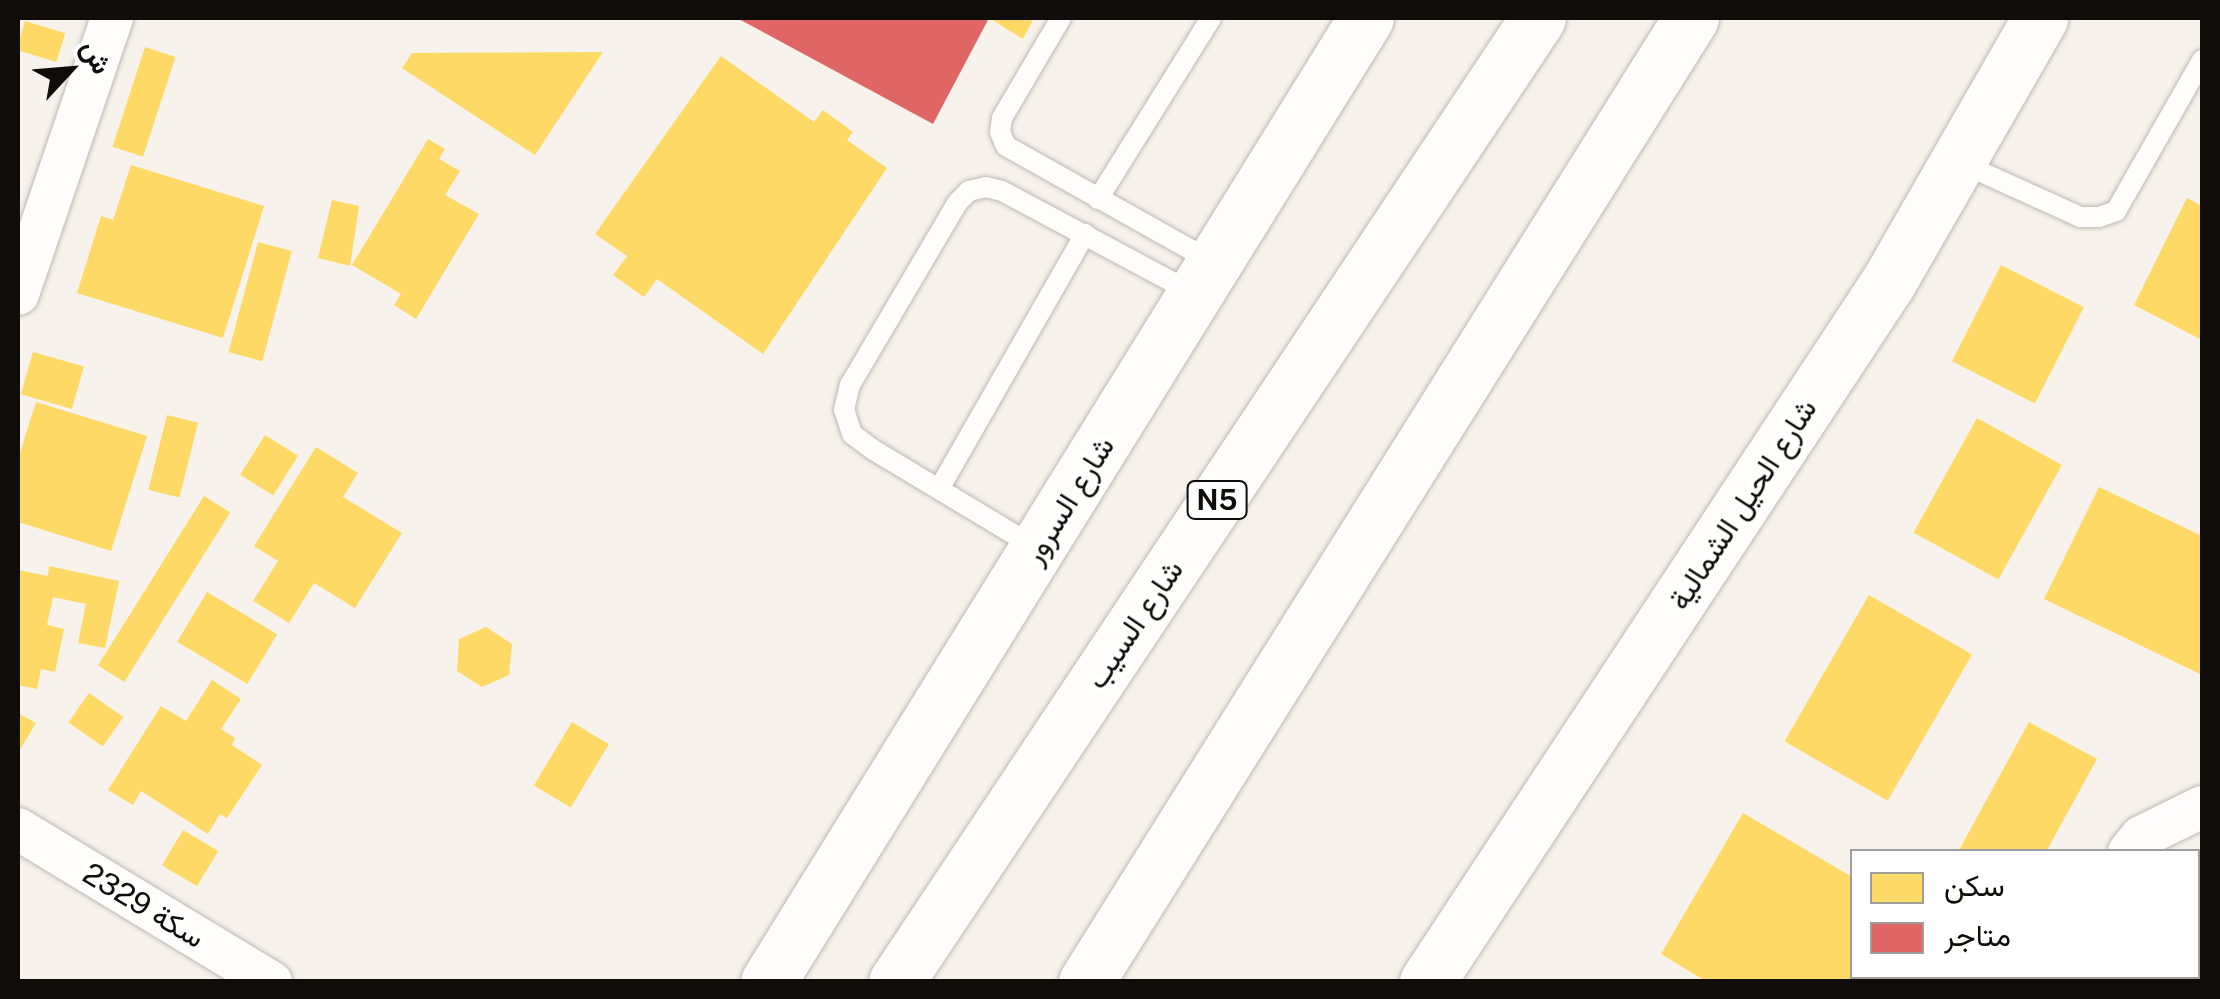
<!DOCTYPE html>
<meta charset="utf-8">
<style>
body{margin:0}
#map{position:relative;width:2220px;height:999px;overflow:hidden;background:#f7f2ec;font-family:"Public Sans",Vazirmatn,sans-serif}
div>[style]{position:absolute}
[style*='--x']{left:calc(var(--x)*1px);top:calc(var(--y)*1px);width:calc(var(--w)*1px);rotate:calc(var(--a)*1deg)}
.homes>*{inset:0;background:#ffd966;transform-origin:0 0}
.shops>*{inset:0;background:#e06666}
.roads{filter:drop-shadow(0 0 2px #bcb8b3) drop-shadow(0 0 2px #bcb8b3)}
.lane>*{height:20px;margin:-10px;padding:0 10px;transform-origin:10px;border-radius:10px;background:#fefdfc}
.street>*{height:42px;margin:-21px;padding:0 21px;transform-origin:21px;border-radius:21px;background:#fefdfc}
.secondary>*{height:55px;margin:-27.5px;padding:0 27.5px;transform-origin:27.5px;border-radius:27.5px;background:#fefdfc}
.highway>*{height:55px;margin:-27.5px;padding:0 27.5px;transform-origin:27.5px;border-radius:27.5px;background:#fefdfc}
span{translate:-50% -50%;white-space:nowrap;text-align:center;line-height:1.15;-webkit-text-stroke:10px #fff;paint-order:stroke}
.shield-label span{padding:2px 8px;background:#fff;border:2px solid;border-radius:8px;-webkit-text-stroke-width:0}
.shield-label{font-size:28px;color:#0f0c09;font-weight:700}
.street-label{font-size:30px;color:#0f0c09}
.frame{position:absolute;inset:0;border:20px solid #0f0c09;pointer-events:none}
.legend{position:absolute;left:1850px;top:849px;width:350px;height:130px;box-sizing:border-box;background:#fff;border:2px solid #9f9e9d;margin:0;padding:12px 18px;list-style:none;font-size:30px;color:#0f0c09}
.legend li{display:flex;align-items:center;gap:20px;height:50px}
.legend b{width:50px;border:2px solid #9f9e9d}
.north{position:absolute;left:20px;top:20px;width:100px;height:100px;-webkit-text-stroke:8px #fff;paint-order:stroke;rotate:64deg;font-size:28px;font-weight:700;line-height:40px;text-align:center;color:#0f0c09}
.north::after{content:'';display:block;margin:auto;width:35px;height:45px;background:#0f0c09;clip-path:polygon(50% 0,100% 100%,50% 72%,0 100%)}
</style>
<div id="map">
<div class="homes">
<i style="clip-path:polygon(989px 18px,1034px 18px,1023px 39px)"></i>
<i style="left:25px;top:21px;width:42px;height:30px;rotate:17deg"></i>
<i style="left:145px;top:47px;width:32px;height:105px;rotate:18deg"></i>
<i style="clip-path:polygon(603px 52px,535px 155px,402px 68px,412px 53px)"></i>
<i style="clip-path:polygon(721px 56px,814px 122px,823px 110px,853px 132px,847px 140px,887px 168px,763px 354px,657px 279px,644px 297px,613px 275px,627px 256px,595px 234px)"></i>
<i style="clip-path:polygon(428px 139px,445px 149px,439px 159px,460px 171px,445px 195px,479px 214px,416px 319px,394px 305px,401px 294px,352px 265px)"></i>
<i style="clip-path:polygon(131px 165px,264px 206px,223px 338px,77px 293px,101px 216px,113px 220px)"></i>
<i style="clip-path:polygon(2187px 198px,2202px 206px,2202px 340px,2134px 305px)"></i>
<i style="clip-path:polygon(332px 200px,359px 206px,350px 266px,318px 258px)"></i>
<i style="left:258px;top:242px;width:35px;height:114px;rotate:15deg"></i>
<i style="left:2001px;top:265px;width:93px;height:108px;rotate:27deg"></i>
<i style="left:33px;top:352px;width:53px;height:44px;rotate:16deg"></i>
<i style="clip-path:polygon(36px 402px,147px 436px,111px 551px,18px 522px,18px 459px)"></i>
<i style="left:167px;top:415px;width:32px;height:77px;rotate:14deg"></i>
<i style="left:1977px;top:418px;width:97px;height:131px;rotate:29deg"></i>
<i style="left:265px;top:435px;width:39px;height:47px;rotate:32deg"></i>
<i style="clip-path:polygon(316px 447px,358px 473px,343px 497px,402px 533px,355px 608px,314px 583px,289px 623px,253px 601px,278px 561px,254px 546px)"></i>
<i style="clip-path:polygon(2099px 487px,2202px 536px,2202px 675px,2044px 599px)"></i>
<i style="left:204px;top:496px;width:31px;height:200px;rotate:32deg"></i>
<i style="clip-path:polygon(49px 566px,119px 581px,105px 648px,78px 643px,86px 604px,53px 597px,47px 625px,64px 629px,55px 672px,41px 669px,37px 689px,18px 685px,18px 570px,48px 576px)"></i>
<i style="left:207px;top:592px;width:82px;height:58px;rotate:31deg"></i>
<i style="left:1869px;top:595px;width:119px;height:169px;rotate:30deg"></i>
<i style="clip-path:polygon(486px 627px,512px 644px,509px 675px,482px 687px,457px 671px,459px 639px)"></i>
<i style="clip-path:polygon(212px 680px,241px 699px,221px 729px,235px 738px,232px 745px,262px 765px,227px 818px,220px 814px,208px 834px,141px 791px,133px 805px,108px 790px,161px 706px,186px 721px)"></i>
<i style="left:89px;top:693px;width:42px;height:36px;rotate:35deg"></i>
<i style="clip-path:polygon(18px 713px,36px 723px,18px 753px)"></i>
<i style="left:572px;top:722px;width:43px;height:74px;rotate:31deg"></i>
<i style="clip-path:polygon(2029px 722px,2097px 759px,2046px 852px,1958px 852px)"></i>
<i style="clip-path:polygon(1743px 813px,1852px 877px,1852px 976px,1939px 976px,1936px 982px,1707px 982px,1661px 954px)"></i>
<i style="left:183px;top:830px;width:41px;height:41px;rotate:31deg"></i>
<i style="clip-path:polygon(2134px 976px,2158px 976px,2165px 982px,2130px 982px)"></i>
</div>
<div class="shops">
<i style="clip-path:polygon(737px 18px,989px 18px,933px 124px)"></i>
</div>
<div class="roads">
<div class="lane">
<i style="--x:1061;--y:18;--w:116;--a:120.5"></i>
<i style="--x:1002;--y:118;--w:14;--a:98"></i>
<i style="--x:1000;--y:132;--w:15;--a:67"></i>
<i style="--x:1006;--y:146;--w:237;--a:29.3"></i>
<i style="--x:1959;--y:162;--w:133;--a:24.4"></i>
<i style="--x:2080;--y:217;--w:19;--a:0"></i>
<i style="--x:2099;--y:217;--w:18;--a:-19"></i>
<i style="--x:2116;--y:211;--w:174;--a:-60.3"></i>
<i style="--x:1098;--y:199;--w:213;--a:-58"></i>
<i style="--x:939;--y:489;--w:294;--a:-60.2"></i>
<i style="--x:1035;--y:547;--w:190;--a:-149"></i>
<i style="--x:872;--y:449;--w:25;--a:-143"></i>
<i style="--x:852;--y:434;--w:25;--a:-108"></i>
<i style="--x:844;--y:410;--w:26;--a:-77"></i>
<i style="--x:850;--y:385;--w:212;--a:-59.5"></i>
<i style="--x:958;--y:202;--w:16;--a:-45"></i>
<i style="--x:969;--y:191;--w:17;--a:-13"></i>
<i style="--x:986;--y:187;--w:16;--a:14"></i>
<i style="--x:1002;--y:191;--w:217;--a:28.1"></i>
</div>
<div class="street">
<i style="--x:18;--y:294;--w:292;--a:-71.2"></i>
<i style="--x:18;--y:829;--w:296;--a:31.2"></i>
<i style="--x:2129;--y:852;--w:19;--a:-51"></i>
<i style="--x:2141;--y:837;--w:68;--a:-26.2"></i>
<i style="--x:2030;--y:982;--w:7;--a:-63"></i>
</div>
<div class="secondary">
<i style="--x:768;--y:982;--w:1134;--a:-58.19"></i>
<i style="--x:1427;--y:982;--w:840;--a:-56.61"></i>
<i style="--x:1889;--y:281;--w:303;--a:-60.1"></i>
</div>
<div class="highway">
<i style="--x:896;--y:982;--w:1158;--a:-56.34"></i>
<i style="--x:1086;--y:982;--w:1138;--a:-57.89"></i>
</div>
</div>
<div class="shield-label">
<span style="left:1217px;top:500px">N5</span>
</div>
<div class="street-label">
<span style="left:1068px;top:500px;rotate:-58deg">شارع السرور</span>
<span style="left:1742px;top:504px;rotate:-57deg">شارع الحيل الشمالية</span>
<span style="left:1134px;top:624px;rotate:-56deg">شارع السيب</span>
<span style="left:144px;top:905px;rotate:31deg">سكة 2329</span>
</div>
<div class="frame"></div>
<ul class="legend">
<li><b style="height:28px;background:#ffd966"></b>سكن</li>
<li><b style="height:28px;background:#e06666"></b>متاجر</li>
</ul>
<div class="north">ش</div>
</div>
